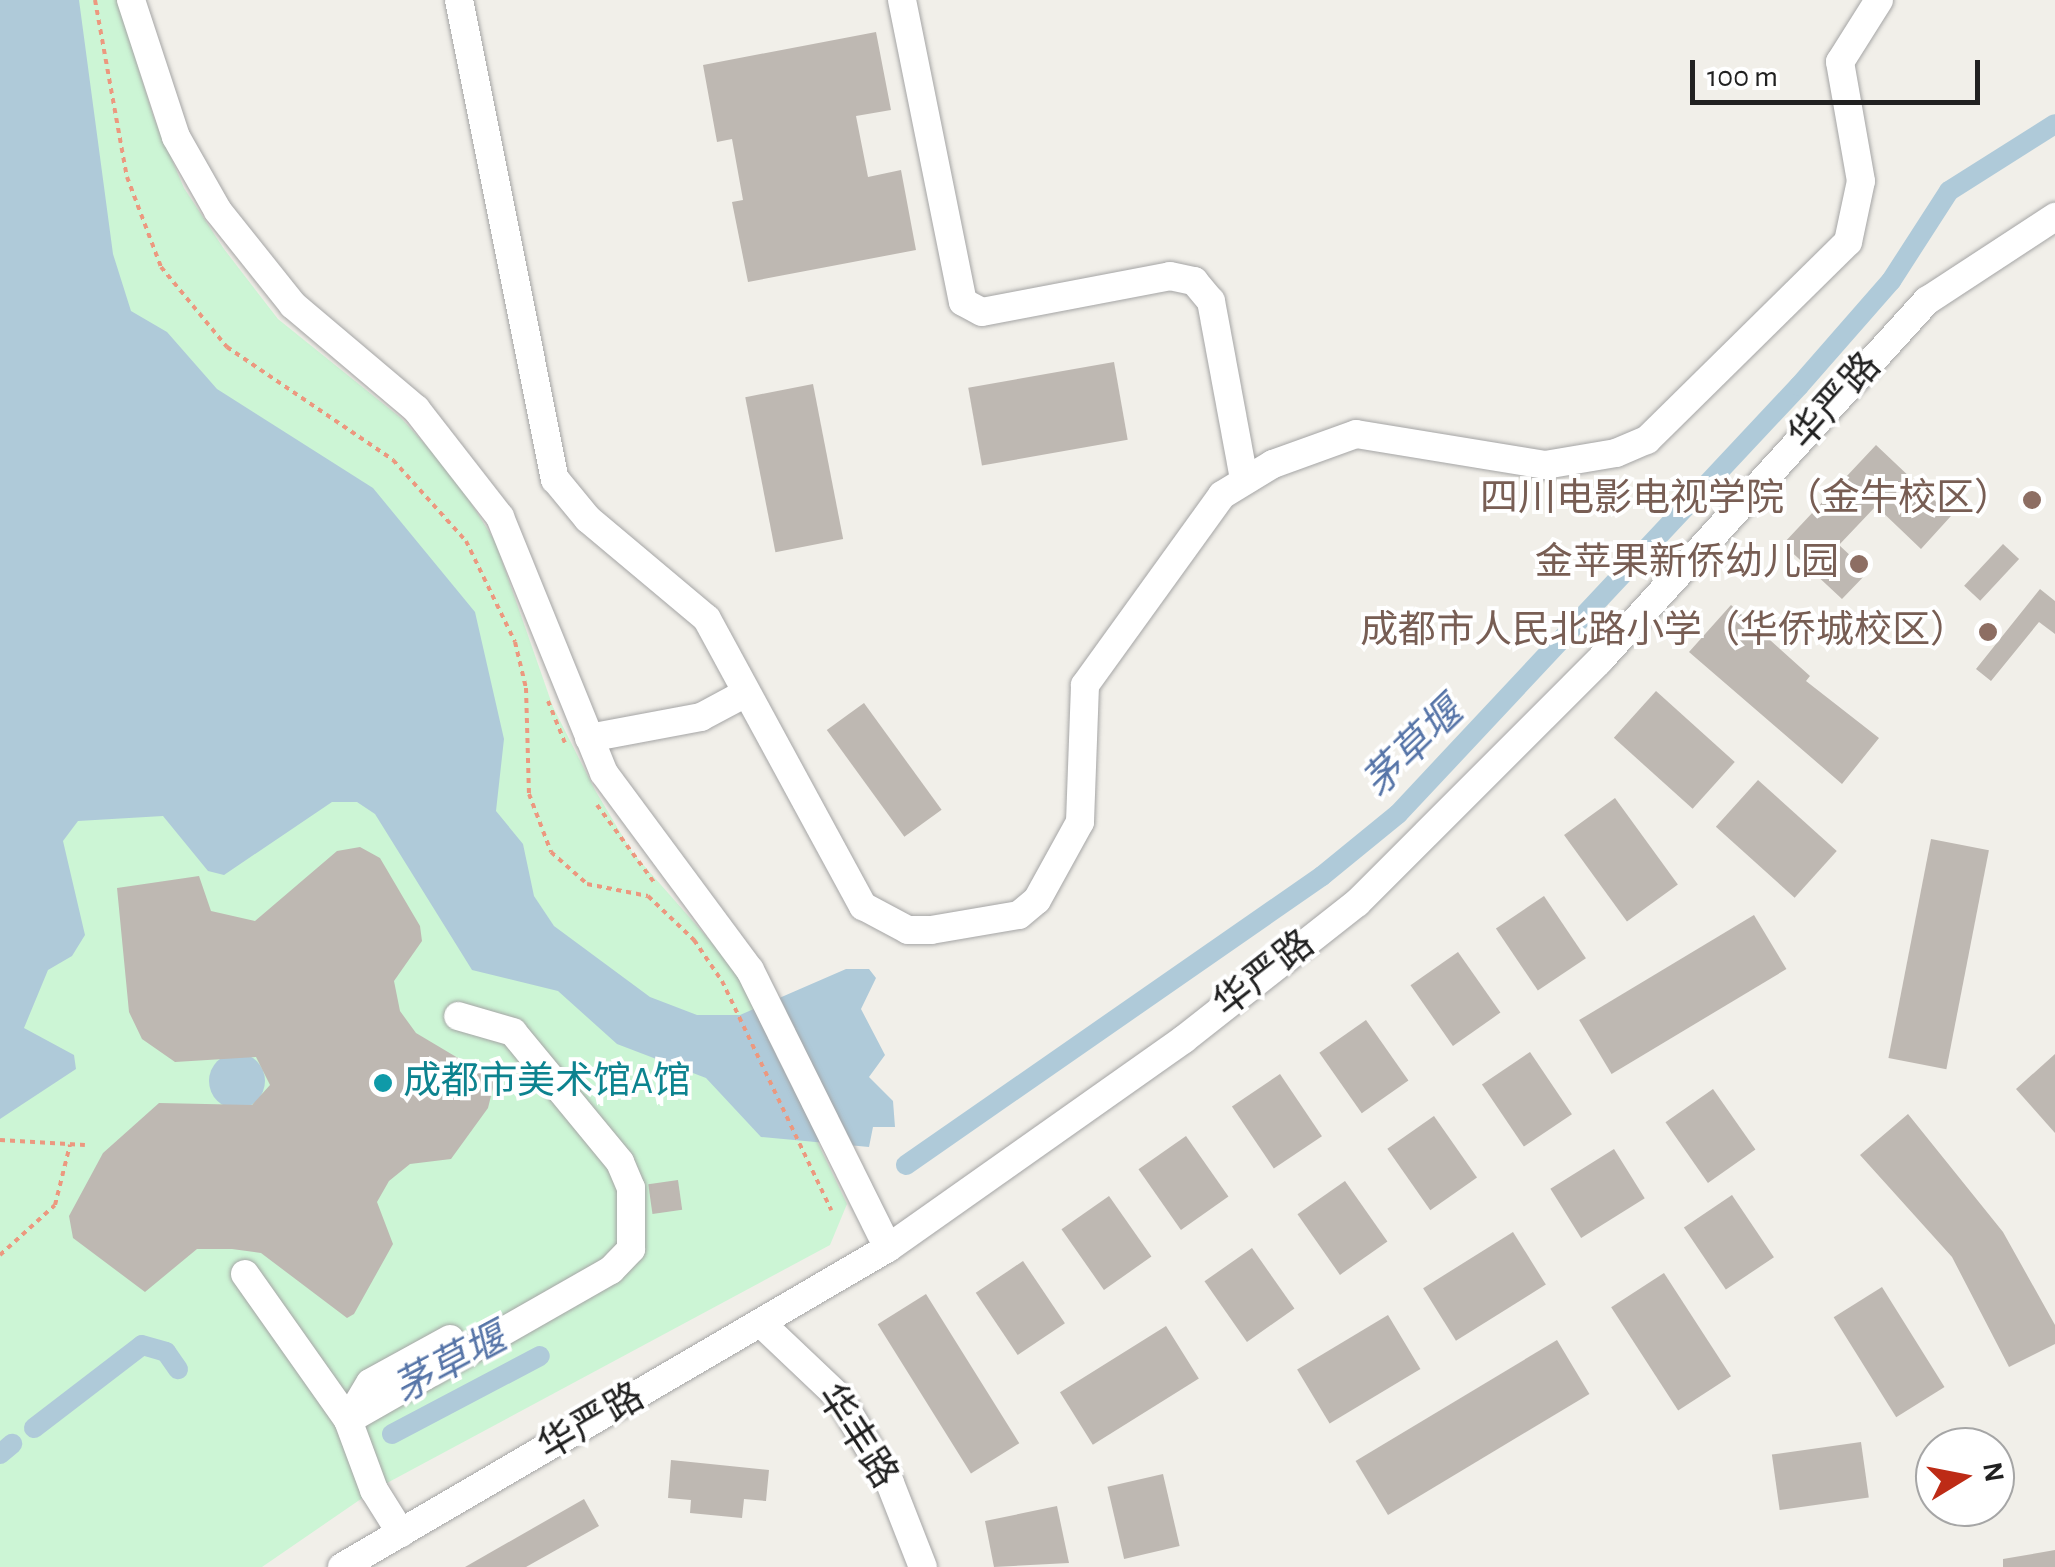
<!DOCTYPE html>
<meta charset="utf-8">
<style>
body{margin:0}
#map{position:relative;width:2055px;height:1567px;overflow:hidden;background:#f1efe9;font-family:"Alegreya Sans","Noto Sans SC",sans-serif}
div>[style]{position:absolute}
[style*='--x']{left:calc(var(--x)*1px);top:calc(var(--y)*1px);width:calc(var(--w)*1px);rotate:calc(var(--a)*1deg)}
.park>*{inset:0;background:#ccf5d5}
.water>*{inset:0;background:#afcad9}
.round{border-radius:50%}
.canal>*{height:20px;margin:-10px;padding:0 10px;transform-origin:10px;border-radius:10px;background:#afcad9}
.building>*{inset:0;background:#beb8b2;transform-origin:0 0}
.path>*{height:4px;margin-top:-2px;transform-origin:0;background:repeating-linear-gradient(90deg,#ec987f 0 5px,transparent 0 10px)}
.roads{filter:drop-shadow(0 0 2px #a5a5a5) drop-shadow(0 0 2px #a5a5a5)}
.minor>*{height:28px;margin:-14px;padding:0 14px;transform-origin:14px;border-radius:14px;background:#fff}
.dots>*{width:28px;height:28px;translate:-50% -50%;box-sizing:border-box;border:5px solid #fff;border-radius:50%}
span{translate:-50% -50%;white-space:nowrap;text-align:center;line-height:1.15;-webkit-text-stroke:8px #fff;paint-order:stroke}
.street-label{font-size:38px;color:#212121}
.education-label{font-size:38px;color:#785e54}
.right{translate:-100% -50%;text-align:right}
.culture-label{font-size:38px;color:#0d838f}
.left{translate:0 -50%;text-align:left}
.water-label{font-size:40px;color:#5775a8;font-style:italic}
.north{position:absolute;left:1915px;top:1427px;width:100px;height:100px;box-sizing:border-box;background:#fff;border:2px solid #a6a6a6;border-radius:50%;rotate:80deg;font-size:28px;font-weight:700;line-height:40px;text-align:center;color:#212121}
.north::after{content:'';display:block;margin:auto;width:35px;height:45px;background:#bd2b16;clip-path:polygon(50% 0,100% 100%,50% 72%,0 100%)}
.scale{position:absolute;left:1690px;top:60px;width:290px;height:45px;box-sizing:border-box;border:5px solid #212121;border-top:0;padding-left:12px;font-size:30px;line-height:35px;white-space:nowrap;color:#212121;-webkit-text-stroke:8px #fff;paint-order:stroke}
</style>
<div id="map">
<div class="park">
<i style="clip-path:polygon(0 0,117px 0,154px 118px,184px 188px,224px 249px,278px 319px,401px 418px,453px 475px,495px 541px,553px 707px,595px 790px,632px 852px,735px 969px,847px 1204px,830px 1245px,374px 1490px,262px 1567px,0 1567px)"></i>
</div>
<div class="water">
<i style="clip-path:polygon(0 0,79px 0,113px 254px,131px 311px,167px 332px,217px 389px,373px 488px,475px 612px,504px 739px,496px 811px,523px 844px,534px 896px,554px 926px,650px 997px,697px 1015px,740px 1015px,846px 969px,869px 969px,876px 978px,861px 1009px,885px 1055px,869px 1077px,893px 1101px,895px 1127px,873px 1127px,869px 1147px,761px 1137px,706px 1078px,617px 1044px,558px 991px,472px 970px,375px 814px,357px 802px,332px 802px,224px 875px,208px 871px,163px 816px,78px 821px,63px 841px,85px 935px,72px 956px,48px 970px,24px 1028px,74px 1055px,76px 1069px,0 1119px)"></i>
<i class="round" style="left:209px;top:1053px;width:56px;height:56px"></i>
</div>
<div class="canal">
<i style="--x:906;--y:1165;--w:507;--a:-34.79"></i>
<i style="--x:1322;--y:876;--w:98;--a:-39.2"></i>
<i style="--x:1398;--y:814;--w:587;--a:-46.87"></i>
<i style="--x:1799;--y:386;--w:140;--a:-48.8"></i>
<i style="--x:1891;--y:281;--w:107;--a:-57.2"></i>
<i style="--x:1949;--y:191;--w:125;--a:-32.3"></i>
<i style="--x:34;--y:1428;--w:136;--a:-37.5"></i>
<i style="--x:142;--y:1345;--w:25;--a:16"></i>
<i style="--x:166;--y:1352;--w:21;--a:55"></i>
<i style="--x:392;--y:1434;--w:167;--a:-27.8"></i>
<i style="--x:0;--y:1454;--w:16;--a:-40"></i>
</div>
<div class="building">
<i style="clip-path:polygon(876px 32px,891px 110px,856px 116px,868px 177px,901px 170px,916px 250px,748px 282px,732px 202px,743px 200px,732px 139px,717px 142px,703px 65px)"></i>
<i style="left:1114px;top:362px;width:79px;height:148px;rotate:80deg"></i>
<i style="left:813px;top:384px;width:158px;height:69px;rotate:79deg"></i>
<i style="clip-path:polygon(1876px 445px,1951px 516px,1921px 549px,1876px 506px,1839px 545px,1868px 572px,1842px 599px,1783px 544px)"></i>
<i style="left:2003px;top:544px;width:22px;height:57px;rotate:43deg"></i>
<i style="clip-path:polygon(2040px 589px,2055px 601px,2055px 634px,2039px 622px,1991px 681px,1976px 669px)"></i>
<i style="clip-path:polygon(1731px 605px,1810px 676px,1806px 681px,1879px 738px,1842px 784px,1689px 652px)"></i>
<i style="left:1656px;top:691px;width:106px;height:63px;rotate:42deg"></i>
<i style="left:864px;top:703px;width:132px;height:46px;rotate:54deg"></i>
<i style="left:1758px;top:780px;width:106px;height:63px;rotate:42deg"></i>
<i style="left:1615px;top:798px;width:107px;height:63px;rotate:54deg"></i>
<i style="left:1931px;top:839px;width:59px;height:223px;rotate:11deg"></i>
<i style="clip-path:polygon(360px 847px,380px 858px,420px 926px,422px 941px,394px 981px,400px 1011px,416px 1033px,495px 1080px,488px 1108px,451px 1159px,410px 1164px,389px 1181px,377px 1202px,393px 1244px,354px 1314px,347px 1318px,261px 1253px,232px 1249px,197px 1249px,145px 1292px,73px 1238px,69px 1216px,103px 1153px,159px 1103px,252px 1105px,270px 1085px,256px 1057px,175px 1062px,142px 1039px,129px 1012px,117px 888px,199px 876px,211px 911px,255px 921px,337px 851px)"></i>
<i style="left:1544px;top:896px;width:75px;height:58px;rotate:56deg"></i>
<i style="left:1754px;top:915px;width:63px;height:204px;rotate:59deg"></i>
<i style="left:1458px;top:952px;width:74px;height:58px;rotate:55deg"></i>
<i style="left:1366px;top:1020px;width:74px;height:57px;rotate:55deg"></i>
<i style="left:1530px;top:1052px;width:75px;height:58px;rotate:56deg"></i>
<i style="clip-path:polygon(2055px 1054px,2055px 1133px,2016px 1089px)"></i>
<i style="left:1280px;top:1074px;width:75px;height:58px;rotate:56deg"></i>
<i style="left:1713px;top:1089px;width:74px;height:58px;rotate:55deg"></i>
<i style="clip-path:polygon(1908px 1114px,2003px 1232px,2055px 1325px,2055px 1344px,2009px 1367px,1952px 1257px,1860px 1155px)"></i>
<i style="left:1434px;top:1116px;width:75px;height:57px;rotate:55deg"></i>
<i style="left:1186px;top:1136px;width:74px;height:58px;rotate:55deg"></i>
<i style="left:1614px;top:1149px;width:58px;height:75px;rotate:58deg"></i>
<i style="left:678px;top:1180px;width:30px;height:30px;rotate:82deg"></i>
<i style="left:1345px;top:1181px;width:74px;height:58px;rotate:55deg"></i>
<i style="left:1732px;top:1195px;width:75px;height:58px;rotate:56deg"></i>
<i style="left:1109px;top:1196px;width:74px;height:58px;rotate:55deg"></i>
<i style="left:1513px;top:1232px;width:62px;height:106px;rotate:58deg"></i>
<i style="left:1252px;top:1248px;width:74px;height:58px;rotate:55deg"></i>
<i style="left:1023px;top:1261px;width:75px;height:57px;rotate:56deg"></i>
<i style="left:1664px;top:1273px;width:123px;height:63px;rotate:57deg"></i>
<i style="left:1882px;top:1287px;width:118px;height:57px;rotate:58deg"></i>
<i style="left:926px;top:1294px;width:176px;height:57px;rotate:58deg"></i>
<i style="left:1388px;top:1315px;width:63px;height:106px;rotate:59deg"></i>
<i style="left:1166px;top:1326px;width:62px;height:125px;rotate:58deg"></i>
<i style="left:1557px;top:1340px;width:63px;height:235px;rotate:59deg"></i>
<i style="left:1861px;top:1442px;width:56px;height:90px;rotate:82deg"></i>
<i style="clip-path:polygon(671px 1460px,769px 1470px,766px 1501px,744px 1499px,742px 1518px,690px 1513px,691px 1500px,668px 1498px)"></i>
<i style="left:1163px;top:1474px;width:74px;height:57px;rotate:77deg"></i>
<i style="clip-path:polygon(584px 1499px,599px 1526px,526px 1567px,465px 1567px)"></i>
<i style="clip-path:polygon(1057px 1506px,1069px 1563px,994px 1567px,985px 1521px)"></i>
<i style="clip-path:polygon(2055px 1550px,2055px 1567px,2003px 1567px,2003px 1559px)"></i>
</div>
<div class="path">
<i style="--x:95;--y:0;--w:180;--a:79.8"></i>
<i style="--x:127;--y:177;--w:96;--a:69.3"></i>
<i style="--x:161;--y:267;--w:104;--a:50.5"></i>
<i style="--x:227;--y:347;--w:201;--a:34.2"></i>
<i style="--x:393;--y:460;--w:109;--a:48"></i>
<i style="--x:466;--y:541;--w:112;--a:64.1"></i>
<i style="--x:515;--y:642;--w:47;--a:76.6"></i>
<i style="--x:526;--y:688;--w:106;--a:88.4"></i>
<i style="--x:529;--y:794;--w:62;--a:69.2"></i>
<i style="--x:551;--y:852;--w:48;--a:41.6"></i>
<i style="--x:587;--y:884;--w:62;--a:11.1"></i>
<i style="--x:648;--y:896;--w:64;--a:43.7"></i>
<i style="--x:694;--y:940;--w:50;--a:55.7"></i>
<i style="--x:722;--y:981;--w:254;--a:64.5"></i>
<i style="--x:548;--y:701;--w:45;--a:68"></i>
<i style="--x:597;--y:805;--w:99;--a:53.6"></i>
<i style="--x:0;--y:1140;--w:85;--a:3.4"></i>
<i style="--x:0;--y:1255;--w:74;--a:-42.3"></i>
<i style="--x:55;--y:1205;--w:62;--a:-76"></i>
</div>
<div class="roads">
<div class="minor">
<i style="--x:131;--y:0;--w:144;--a:71.8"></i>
<i style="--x:176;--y:137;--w:85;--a:60.4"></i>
<i style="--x:218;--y:211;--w:120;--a:51.4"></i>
<i style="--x:293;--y:305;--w:161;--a:40.2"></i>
<i style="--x:416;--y:409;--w:137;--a:52.1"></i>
<i style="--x:500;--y:517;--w:276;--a:67.9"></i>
<i style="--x:604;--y:773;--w:245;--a:53.5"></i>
<i style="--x:750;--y:970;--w:310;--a:63.6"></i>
<i style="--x:459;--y:0;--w:489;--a:78.7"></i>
<i style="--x:555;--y:479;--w:52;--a:50.5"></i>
<i style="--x:588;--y:519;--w:155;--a:40"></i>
<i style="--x:707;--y:619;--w:327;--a:61.5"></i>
<i style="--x:863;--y:906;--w:51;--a:28.1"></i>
<i style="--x:908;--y:930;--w:23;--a:0"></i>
<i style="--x:931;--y:930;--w:89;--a:-9.7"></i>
<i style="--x:1019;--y:915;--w:23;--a:-40"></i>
<i style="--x:1037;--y:900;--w:89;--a:-61.1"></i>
<i style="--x:1080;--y:822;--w:137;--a:-87.9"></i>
<i style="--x:1085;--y:685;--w:234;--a:-54.2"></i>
<i style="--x:1222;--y:495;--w:60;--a:-31.3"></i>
<i style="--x:1273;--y:464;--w:88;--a:-19.9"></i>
<i style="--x:1356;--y:434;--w:192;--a:9.3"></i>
<i style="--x:1545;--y:465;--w:72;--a:-9.6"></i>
<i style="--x:1616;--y:453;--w:34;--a:-23"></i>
<i style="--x:1647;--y:440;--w:282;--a:-44.6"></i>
<i style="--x:1848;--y:242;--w:62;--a:-78"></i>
<i style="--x:1861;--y:181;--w:121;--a:-100"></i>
<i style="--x:1840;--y:62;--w:73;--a:-57.8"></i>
<i style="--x:902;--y:0;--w:308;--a:78.6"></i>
<i style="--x:963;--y:302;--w:21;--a:28"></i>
<i style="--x:982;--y:312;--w:191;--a:-10.8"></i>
<i style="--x:1170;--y:276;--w:25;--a:12"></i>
<i style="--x:1194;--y:281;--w:26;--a:50"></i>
<i style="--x:1211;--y:301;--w:181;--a:79.5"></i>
<i style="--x:589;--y:738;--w:114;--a:-10.6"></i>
<i style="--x:701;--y:717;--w:49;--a:-28.1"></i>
<i style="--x:245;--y:1274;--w:179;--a:54.8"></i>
<i style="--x:348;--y:1420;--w:75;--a:69.6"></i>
<i style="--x:374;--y:1490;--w:51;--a:57.9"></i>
<i style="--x:763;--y:1325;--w:105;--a:43.5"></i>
<i style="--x:839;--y:1397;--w:100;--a:59.3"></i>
<i style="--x:890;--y:1483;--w:90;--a:68.6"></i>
<i style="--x:450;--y:1339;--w:91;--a:151.2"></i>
<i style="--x:370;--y:1383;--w:43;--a:120.7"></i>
<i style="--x:348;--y:1420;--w:303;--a:-29.7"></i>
<i style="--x:611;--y:1270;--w:29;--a:-46"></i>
<i style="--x:631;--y:1249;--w:61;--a:-90"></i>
<i style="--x:631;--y:1188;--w:28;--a:-113"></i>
<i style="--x:620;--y:1162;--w:168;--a:-129.5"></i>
<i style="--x:513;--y:1032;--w:57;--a:-163.8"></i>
<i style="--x:342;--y:1567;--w:632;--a:-30.3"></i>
<i style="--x:888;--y:1248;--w:362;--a:-35.2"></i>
<i style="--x:1184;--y:1039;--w:220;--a:-38.2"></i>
<i style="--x:1357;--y:903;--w:342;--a:-45"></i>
<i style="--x:1599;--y:661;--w:488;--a:-47.7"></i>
<i style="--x:1928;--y:300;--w:152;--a:-33.2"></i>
</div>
</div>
<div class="dots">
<i style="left:2032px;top:500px;background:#8d6e63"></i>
<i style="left:1859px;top:564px;background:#8d6e63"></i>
<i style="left:1988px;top:632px;background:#8d6e63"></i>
<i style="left:383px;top:1083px;background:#0f9aa8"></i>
</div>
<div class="street-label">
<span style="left:1836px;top:402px;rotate:-48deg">华严路</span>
<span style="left:1265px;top:975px;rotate:-38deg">华严路</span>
<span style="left:592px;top:1423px;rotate:-30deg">华严路</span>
<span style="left:856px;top:1437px;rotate:57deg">华丰路</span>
</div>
<div class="education-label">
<span class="right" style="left:2012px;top:500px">四川电影电视学院（金牛校区）</span>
<span class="right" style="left:1839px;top:564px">金苹果新侨幼儿园</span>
<span class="right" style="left:1968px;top:632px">成都市人民北路小学（华侨城校区）</span>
</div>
<div class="culture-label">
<span class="left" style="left:403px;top:1083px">成都市美术馆A馆</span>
</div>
<div class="water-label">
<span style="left:1413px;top:748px;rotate:-44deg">茅草堰</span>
<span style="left:450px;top:1364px;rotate:-28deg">茅草堰</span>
</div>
<div class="north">N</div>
<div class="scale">100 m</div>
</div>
